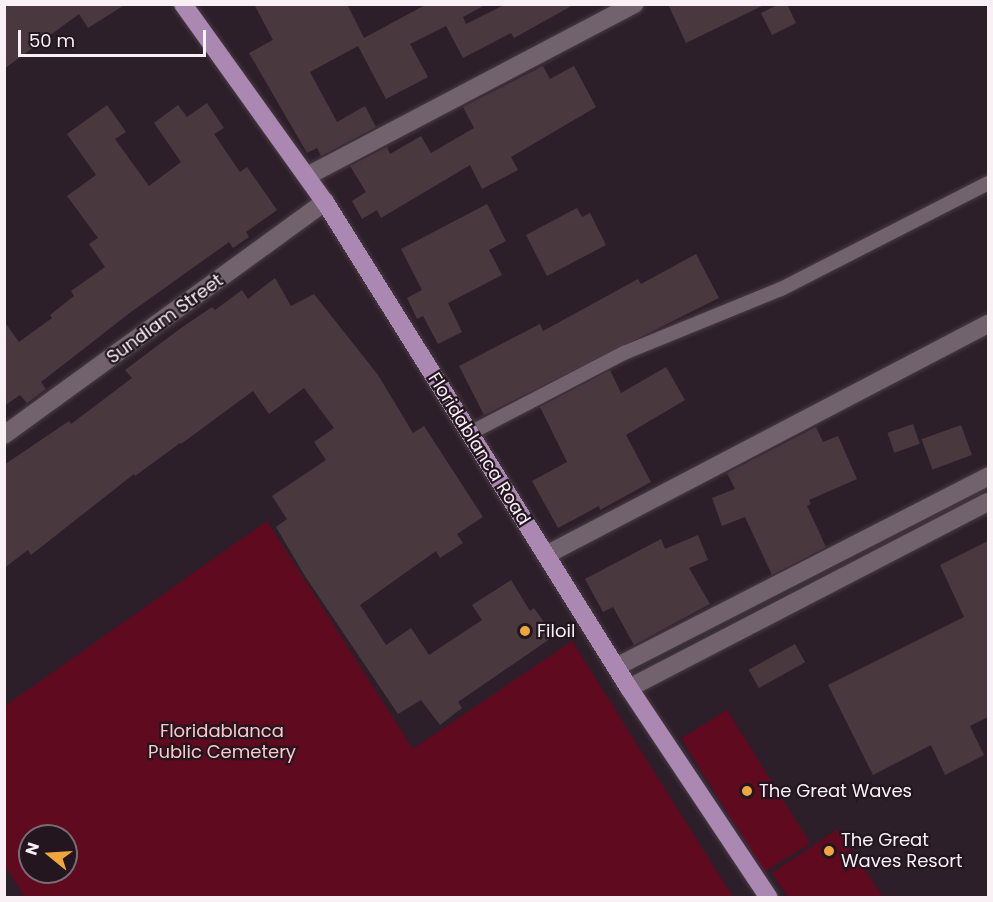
<!DOCTYPE html>
<style>
body{margin:0}
#map{position:relative;width:993px;height:902px;overflow:hidden;background:#2d1f29;font-family:Poppins,sans-serif}
div>[style]{position:absolute}
[style*='--x']{left:calc(var(--x)*1px);top:calc(var(--y)*1px);width:calc(var(--w)*1px);rotate:calc(var(--a)*1deg)}
.green>*{inset:0;background:#600a1f;transform-origin:0 0}
.building>*{inset:0;background:#4a383f;transform-origin:0 0}
.roads{filter:drop-shadow(0 0 2px #473c44) drop-shadow(0 0 2px #473c44)}
.lane>*{height:14px;margin:-7px;padding:0 7px;transform-origin:7px;border-radius:7px;background:#72626d}
.street>*{height:18px;margin:-9px;padding:0 9px;transform-origin:9px;border-radius:9px;background:#72626d}
.secondary>*{height:18px;margin:-9px;padding:0 9px;transform-origin:9px;border-radius:9px;background:#72626d}
.primary>*{height:18px;margin:-9px;padding:0 9px;transform-origin:9px;border-radius:9px;background:#aa88b1}
.dots>*{width:16px;height:16px;translate:-50% -50%;box-sizing:border-box;border:3px solid #23161f;border-radius:50%}
span{translate:-50% -50%;white-space:nowrap;text-align:center;line-height:1.15;-webkit-text-stroke:4.5px #23161f;paint-order:stroke}
.street-label{font-size:18px;color:#f9f0f6}
.poi-label{font-size:18px;color:#f9f0f6}
.left{translate:0 -50%;text-align:left}
.park-label{font-size:18px;color:#fcc7ca}
.frame{position:absolute;inset:0;border:6px solid #f9f0f6;pointer-events:none}
.north{position:absolute;left:18px;top:824px;width:60px;height:60px;box-sizing:border-box;background:#23161f;border:2px solid #796d75;border-radius:50%;rotate:288deg;font-size:16px;font-weight:700;line-height:24px;text-align:center;color:#f9f0f6}
.north::after{content:'';display:block;margin:auto;width:21px;height:27px;background:#f0a63f;clip-path:polygon(50% 0,100% 100%,50% 72%,0 100%)}
.scale{position:absolute;left:18px;top:30px;width:188px;height:27px;box-sizing:border-box;border:3px solid #f9f0f6;border-top:0;padding-left:8px;font-size:18px;line-height:21px;white-space:nowrap;color:#f9f0f6;-webkit-text-stroke:4px #23161f;paint-order:stroke}
</style>
<div id="map">
<div class="green">
<i style="clip-path:polygon(evenodd,267px 521px,413px 749px,572px 641px,733px 897px,25px 897px,5px 866px,5px 706px,267px 521px,30px 836px,66px 836px,66px 872px,30px 872px,30px 836px)"></i>
<i style="left:727px;top:710px;width:157px;height:54px;rotate:58deg"></i>
<i style="clip-path:polygon(838px 829px,883px 897px,788px 897px,772px 873px)"></i>
</div>
<div class="building">
<i style="clip-path:polygon(4px 4px,126px 4px,88px 28px,79px 14px,4px 69px)"></i>
<i style="clip-path:polygon(254px 4px,347px 4px,364px 38px,427px 4px,487px 4px,463px 17px,466px 24px,506px 4px,575px 4px,514px 38px,511px 33px,463px 58px,446px 26px,410px 44px,428px 77px,386px 99px,358px 46px,310px 72px,337px 122px,365px 106px,376px 127px,321px 156px,317px 148px,307px 153px,249px 53px,273px 40px)"></i>
<i style="clip-path:polygon(668px 4px,766px 4px,686px 43px)"></i>
<i style="clip-path:polygon(779px 4px,787px 4px,796px 23px,772px 35px,761px 13px)"></i>
<i style="clip-path:polygon(543px 66px,550px 79px,574px 66px,596px 107px,511px 157px,518px 170px,482px 189px,470px 165px,381px 218px,377px 210px,362px 219px,352px 201px,366px 192px,350px 166px,387px 147px,390px 154px,421px 136px,431px 153px,474px 128px,463px 107px)"></i>
<i style="clip-path:polygon(207px 103px,224px 128px,214px 134px,240px 172px,247px 167px,277px 210px,246px 232px,249px 237px,233px 248px,229px 242px,131px 312px,41px 382px,46px 389px,27px 403px,20px 395px,4px 406px,4px 321px,19px 342px,52px 318px,50px 315px,74px 296px,71px 291px,105px 267px,89px 244px,98px 238px,67px 196px,96px 175px,67px 134px,107px 105px,126px 132px,115px 139px,149px 186px,181px 162px,154px 123px,178px 105px,187px 117px)"></i>
<i style="clip-path:polygon(487px 204px,506px 241px,489px 250px,502px 275px,448px 303px,462px 332px,438px 344px,423px 316px,417px 319px,407px 298px,422px 290px,401px 249px)"></i>
<i style="clip-path:polygon(577px 208px,582px 217px,590px 213px,606px 245px,547px 276px,526px 235px)"></i>
<i style="clip-path:polygon(696px 254px,719px 298px,484px 415px,459px 366px,540px 324px,543px 331px,638px 279px,641px 284px)"></i>
<i style="clip-path:polygon(275px 278px,291px 306px,314px 294px,378px 375px,413px 433px,424px 426px,483px 517px,457px 534px,463px 543px,440px 558px,436px 551px,360px 605px,386px 645px,411px 628px,429px 655px,482px 620px,472px 605px,511px 580px,530px 611px,534px 608px,554px 636px,458px 702px,462px 708px,440px 725px,421px 700px,398px 714px,305px 576px,276px 527px,287px 519px,272px 496px,326px 460px,314px 442px,334px 428px,304px 388px,269px 414px,253px 391px,181px 444px,180px 443px,135px 476px,134px 474px,31px 555px,28px 550px,4px 568px,4px 465px,69px 421px,71px 424px,132px 378px,125px 370px,181px 328px,212px 307px,215px 310px,242px 290px,248px 299px)"></i>
<i style="clip-path:polygon(666px 367px,685px 400px,626px 435px,651px 482px,600px 510px,599px 506px,558px 528px,532px 481px,567px 462px,540px 407px,610px 370px,621px 393px)"></i>
<i style="left:913px;top:424px;width:21px;height:27px;rotate:71deg"></i>
<i style="left:961px;top:425px;width:32px;height:42px;rotate:70deg"></i>
<i style="clip-path:polygon(816px 427px,823px 442px,838px 436px,857px 479px,809px 500px,811px 504px,807px 506px,826px 547px,772px 575px,745px 517px,722px 526px,712px 498px,735px 489px,727px 473px)"></i>
<i style="clip-path:polygon(698px 535px,708px 560px,689px 568px,710px 604px,634px 645px,613px 607px,603px 612px,585px 579px,661px 539px,665px 549px)"></i>
<i style="clip-path:polygon(988px 541px,988px 717px,970px 726px,984px 755px,945px 775px,931px 745px,873px 775px,828px 685px,964px 617px,940px 565px)"></i>
<i style="left:795px;top:644px;width:21px;height:53px;rotate:61deg"></i>
</div>
<div class="roads">
<div class="lane">
<i style="--x:470;--y:433;--w:174;--a:-27.5"></i>
<i style="--x:624;--y:353;--w:170;--a:-22.2"></i>
<i style="--x:781;--y:289;--w:233;--a:-27.1"></i>
</div>
<div class="street">
<i style="--x:307;--y:176;--w:370;--a:-27.7"></i>
<i style="--x:546;--y:555;--w:499;--a:-27.6"></i>
<i style="--x:616;--y:667;--w:418;--a:-27.1"></i>
<i style="--x:629;--y:688;--w:404;--a:-27.4"></i>
</div>
<div class="secondary">
<i style="--x:4;--y:435;--w:397;--a:-36"></i>
</div>
<div class="primary">
<i style="--x:183;--y:4;--w:244;--a:54.4"></i>
<i style="--x:325;--y:202;--w:573;--a:57.97"></i>
<i style="--x:629;--y:688;--w:252;--a:56.3"></i>
</div>
</div>
<div class="dots">
<i style="left:525px;top:631px;background:#f0a63f"></i>
<i style="left:747px;top:791px;background:#f0a63f"></i>
<i style="left:829px;top:851px;background:#f0a63f"></i>
</div>
<div class="street-label">
<span style="left:165px;top:319px;rotate:-36deg">Sundiam Street</span>
<span style="left:479px;top:449px;rotate:58deg">Floridablanca Road</span>
</div>
<div class="poi-label">
<span class="left" style="left:537px;top:631px">Filoil</span>
<span class="left" style="left:759px;top:791px">The Great Waves</span>
<span class="left" style="left:841px;top:851px">The Great<br>Waves Resort</span>
</div>
<div class="park-label">
<span style="left:222px;top:742px">Floridablanca<br>Public Cemetery</span>
</div>
<div class="frame"></div>
<div class="north">N</div>
<div class="scale">50 m</div>
</div>
